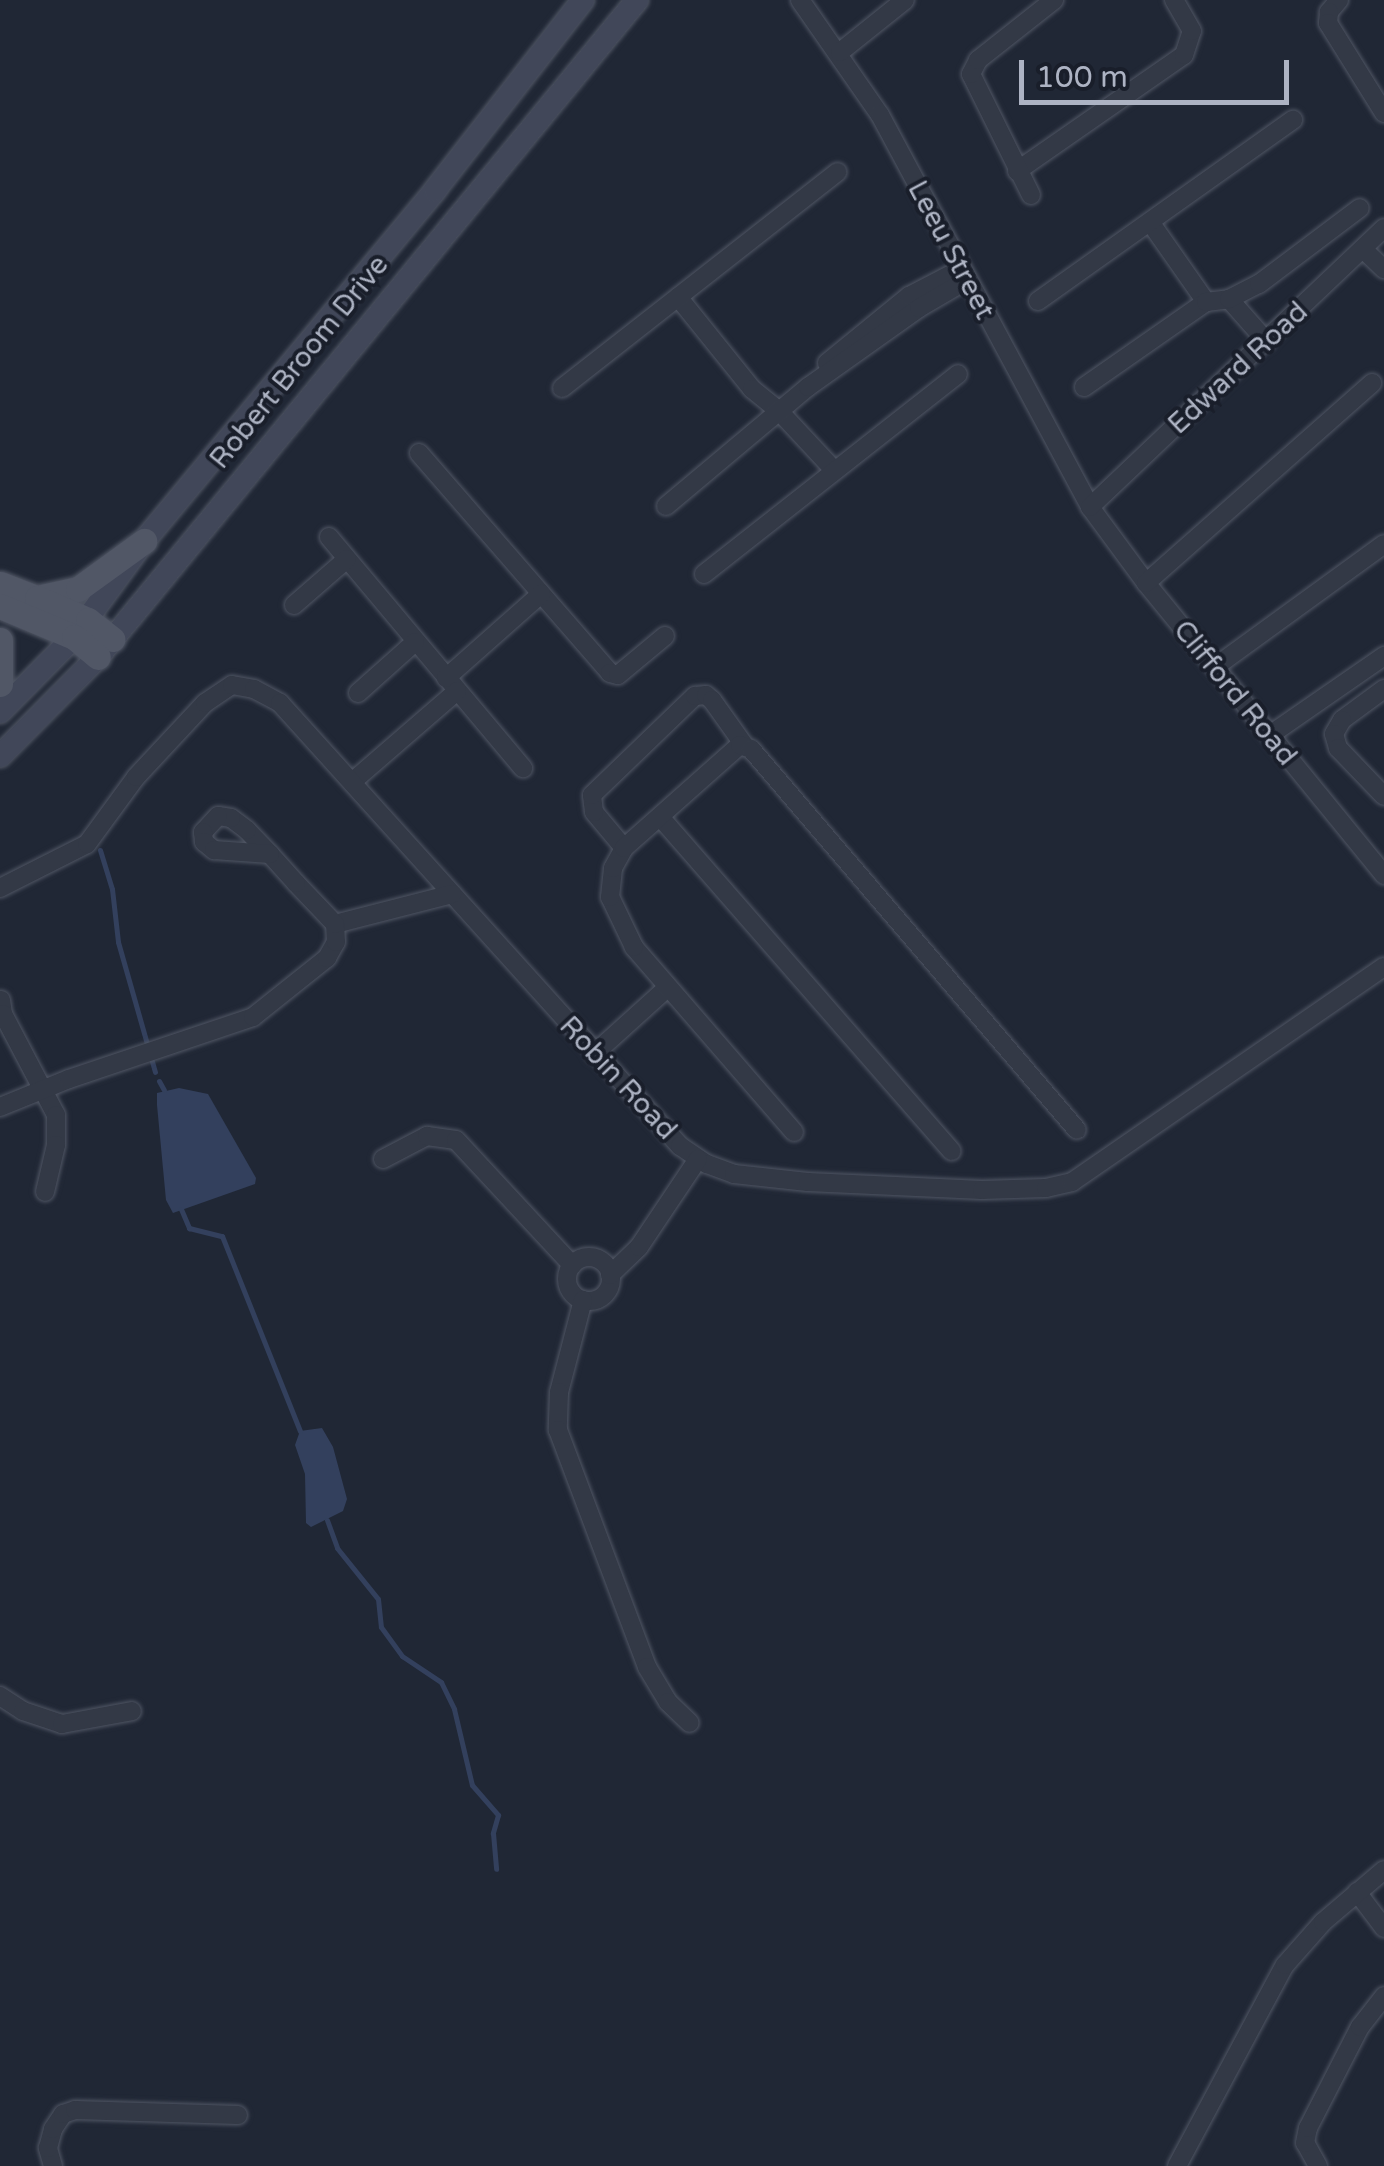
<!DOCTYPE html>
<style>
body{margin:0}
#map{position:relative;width:1384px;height:2166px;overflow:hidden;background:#202735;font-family:"Varela Round",sans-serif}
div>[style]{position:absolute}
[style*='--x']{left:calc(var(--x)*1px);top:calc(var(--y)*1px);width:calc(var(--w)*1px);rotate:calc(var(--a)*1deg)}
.water>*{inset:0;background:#33405d}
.stream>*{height:5px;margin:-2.5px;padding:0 2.5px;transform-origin:2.5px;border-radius:2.5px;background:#33405d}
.roads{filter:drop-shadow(0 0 2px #505664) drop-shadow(0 0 2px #505664)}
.street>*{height:18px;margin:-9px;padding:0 9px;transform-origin:9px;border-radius:9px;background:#333946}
.street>.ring{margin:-9px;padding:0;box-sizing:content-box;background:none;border:18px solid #333946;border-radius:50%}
.secondary>*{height:22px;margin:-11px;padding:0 11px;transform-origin:11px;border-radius:11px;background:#414759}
.primary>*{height:25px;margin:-12.5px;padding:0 12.5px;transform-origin:12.5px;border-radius:12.5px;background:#515766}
span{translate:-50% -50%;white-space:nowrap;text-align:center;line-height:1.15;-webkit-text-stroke:8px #191e2a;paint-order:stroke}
.street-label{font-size:28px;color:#adb3c3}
.scale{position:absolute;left:1019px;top:60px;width:270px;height:45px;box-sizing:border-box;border:5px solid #adb3c3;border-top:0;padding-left:12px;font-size:30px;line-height:35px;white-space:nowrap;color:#adb3c3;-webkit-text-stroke:8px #191e2a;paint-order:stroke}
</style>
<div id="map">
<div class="water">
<i style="clip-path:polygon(179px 1088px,208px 1094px,256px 1178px,255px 1184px,173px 1213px,166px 1200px,157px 1105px,157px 1093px)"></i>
<i style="clip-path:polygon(322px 1428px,333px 1447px,347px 1499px,343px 1511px,311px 1527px,306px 1523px,305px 1474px,295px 1445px,300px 1431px)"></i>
</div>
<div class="stream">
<i style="--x:100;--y:850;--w:41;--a:72.9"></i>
<i style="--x:112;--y:889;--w:53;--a:83.5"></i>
<i style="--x:118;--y:942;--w:135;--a:74.1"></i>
<i style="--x:159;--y:1081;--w:10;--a:61"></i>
<i style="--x:181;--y:1209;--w:21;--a:67"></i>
<i style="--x:189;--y:1228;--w:34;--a:14"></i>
<i style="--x:222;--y:1236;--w:210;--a:68.2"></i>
<i style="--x:327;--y:1520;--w:30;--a:70"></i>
<i style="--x:337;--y:1548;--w:65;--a:51.2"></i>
<i style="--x:378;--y:1599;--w:28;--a:84"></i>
<i style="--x:381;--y:1627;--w:36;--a:54"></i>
<i style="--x:402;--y:1656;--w:47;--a:33.7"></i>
<i style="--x:441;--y:1682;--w:30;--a:64"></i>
<i style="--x:454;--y:1709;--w:78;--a:76.7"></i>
<i style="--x:472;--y:1785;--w:40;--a:49"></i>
<i style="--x:498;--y:1815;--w:19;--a:106"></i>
<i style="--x:493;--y:1833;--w:36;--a:85"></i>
</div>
<div class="roads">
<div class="street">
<i style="--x:800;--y:0;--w:140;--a:55.2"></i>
<i style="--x:880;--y:115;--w:445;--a:61.8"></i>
<i style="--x:1090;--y:507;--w:94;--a:53.6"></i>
<i style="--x:1146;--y:583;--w:377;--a:50.8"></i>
<i style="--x:1339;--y:0;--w:16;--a:130"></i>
<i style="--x:1329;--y:12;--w:11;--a:95"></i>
<i style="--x:1328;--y:23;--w:106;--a:58.1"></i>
<i style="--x:840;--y:52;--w:83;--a:-38.7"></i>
<i style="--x:1017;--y:171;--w:203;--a:-34.8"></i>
<i style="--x:1184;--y:55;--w:25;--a:-72"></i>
<i style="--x:1192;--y:31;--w:36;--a:-120"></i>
<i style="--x:1031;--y:195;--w:135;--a:-116.4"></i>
<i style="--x:971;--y:74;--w:16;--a:-63"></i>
<i style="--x:978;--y:60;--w:97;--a:-38.3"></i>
<i style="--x:1150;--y:222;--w:98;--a:55"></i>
<i style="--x:1363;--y:249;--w:29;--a:44"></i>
<i style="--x:678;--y:297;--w:118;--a:51.2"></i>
<i style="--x:752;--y:389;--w:35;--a:39"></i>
<i style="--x:779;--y:411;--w:81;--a:47"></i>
<i style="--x:1229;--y:299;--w:57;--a:48.5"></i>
<i style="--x:1038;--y:301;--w:313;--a:-35.4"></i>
<i style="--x:827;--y:363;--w:106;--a:-39.3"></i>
<i style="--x:909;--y:296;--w:59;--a:-27.4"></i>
<i style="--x:1084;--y:387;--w:149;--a:-34.9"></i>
<i style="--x:1206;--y:302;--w:23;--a:-7"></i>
<i style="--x:1229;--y:299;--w:34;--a:-27"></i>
<i style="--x:1259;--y:284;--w:126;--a:-37"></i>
<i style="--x:562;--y:388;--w:350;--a:-38.1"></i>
<i style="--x:419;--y:453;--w:291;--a:49"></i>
<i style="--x:610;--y:673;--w:8;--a:14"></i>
<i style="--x:618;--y:675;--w:61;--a:-39.7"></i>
<i style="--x:666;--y:506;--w:185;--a:-40"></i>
<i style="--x:808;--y:387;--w:136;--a:-35.4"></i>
<i style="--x:919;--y:308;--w:56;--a:-30.3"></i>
<i style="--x:1090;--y:507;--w:405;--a:-43.5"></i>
<i style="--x:329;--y:537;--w:302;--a:50"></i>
<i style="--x:704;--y:574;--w:323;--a:-38.2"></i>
<i style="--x:1146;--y:583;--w:302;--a:-41.5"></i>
<i style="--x:294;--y:605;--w:70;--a:-41"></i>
<i style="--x:1215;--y:667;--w:209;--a:-36"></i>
<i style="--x:446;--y:678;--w:127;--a:-41.5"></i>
<i style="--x:1384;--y:689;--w:52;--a:143.6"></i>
<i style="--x:1342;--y:720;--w:16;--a:120"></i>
<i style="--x:1334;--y:734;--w:15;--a:74"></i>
<i style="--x:1338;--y:748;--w:66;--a:46.2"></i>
<i style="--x:358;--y:693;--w:76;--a:-41.8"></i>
<i style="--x:1270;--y:735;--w:139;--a:-34.7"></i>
<i style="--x:352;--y:782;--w:139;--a:-40.9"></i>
<i style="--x:661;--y:818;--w:442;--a:48.9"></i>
<i style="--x:624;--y:848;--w:47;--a:-129.8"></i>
<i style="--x:594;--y:812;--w:17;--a:-97"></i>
<i style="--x:592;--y:795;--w:143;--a:-43.9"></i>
<i style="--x:695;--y:696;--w:11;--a:-5"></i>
<i style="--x:706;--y:695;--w:8;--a:40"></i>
<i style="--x:712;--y:700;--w:55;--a:54.6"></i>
<i style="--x:0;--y:888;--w:97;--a:-26.8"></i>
<i style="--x:87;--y:844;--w:83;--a:-53.8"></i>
<i style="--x:136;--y:777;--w:101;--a:-47"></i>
<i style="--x:205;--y:703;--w:32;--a:-34"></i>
<i style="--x:232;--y:685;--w:22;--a:10"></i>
<i style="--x:254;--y:689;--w:30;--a:28"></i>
<i style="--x:280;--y:703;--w:597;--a:47.92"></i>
<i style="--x:680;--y:1146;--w:32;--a:34"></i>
<i style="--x:707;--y:1164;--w:29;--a:20"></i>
<i style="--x:734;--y:1174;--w:74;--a:6.2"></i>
<i style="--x:808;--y:1182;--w:174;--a:2.6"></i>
<i style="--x:982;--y:1190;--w:64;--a:-1.8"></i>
<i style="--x:1046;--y:1188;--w:27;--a:-13"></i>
<i style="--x:1072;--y:1182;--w:379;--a:-34.6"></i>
<i style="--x:335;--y:924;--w:121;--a:-14.4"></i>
<i style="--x:1;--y:1000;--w:14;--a:82"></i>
<i style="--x:3;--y:1014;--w:114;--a:62.3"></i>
<i style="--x:56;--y:1115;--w:30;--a:90"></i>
<i style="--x:56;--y:1145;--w:48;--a:103.2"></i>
<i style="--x:594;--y:1054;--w:98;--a:-42.1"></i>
<i style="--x:0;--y:1107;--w:74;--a:-22.1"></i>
<i style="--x:69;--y:1079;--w:194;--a:-18.6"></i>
<i style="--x:253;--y:1017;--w:95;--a:-38.6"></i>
<i style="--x:327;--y:958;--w:18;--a:-61"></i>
<i style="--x:336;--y:942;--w:18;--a:-93"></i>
<i style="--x:335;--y:924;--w:57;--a:-133.6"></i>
<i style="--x:296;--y:883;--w:39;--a:-132"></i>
<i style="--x:270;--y:854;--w:33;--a:-134"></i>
<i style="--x:247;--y:830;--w:20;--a:-143"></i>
<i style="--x:231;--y:818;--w:13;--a:-171"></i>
<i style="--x:218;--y:816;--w:22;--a:133"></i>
<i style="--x:203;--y:832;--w:10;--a:84"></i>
<i style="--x:204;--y:842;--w:13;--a:39"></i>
<i style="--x:214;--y:850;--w:56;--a:4.1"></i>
<i style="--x:794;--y:1132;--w:245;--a:-130.9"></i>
<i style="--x:634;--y:947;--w:55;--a:-115.6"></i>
<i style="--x:610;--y:897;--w:29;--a:-84"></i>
<i style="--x:613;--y:868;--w:23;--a:-61"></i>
<i style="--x:624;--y:848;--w:155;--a:-41.6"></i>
<i style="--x:740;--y:745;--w:12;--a:20"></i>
<i style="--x:751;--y:749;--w:501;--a:49.45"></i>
<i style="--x:383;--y:1159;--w:50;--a:-27.6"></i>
<i style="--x:427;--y:1136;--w:29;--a:8"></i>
<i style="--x:456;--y:1140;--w:171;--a:47.1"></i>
<i class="ring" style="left:567px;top:1257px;width:26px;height:26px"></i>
<i style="--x:610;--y:1275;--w:40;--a:-44"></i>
<i style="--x:639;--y:1247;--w:106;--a:-56.2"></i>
<i style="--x:583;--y:1300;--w:95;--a:104.6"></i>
<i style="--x:559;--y:1392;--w:38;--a:92"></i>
<i style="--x:558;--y:1430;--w:253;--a:69.4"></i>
<i style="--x:647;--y:1667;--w:41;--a:59"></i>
<i style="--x:668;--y:1702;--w:30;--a:44"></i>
<i style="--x:0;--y:1696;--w:27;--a:33"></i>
<i style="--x:23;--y:1711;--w:41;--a:18.4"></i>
<i style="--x:62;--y:1724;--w:71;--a:-10.5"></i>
<i style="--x:1357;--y:1892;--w:45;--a:53.1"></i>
<i style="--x:53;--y:2166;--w:19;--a:-106"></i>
<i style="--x:48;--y:2148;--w:20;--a:-75"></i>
<i style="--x:53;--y:2129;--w:18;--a:-56"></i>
<i style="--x:63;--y:2114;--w:13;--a:-18"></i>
<i style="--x:75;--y:2110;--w:163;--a:1.8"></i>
<i style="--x:1177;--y:2166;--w:228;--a:-61.8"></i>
<i style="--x:1285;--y:1965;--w:57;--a:-48.5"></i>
<i style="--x:1323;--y:1922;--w:80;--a:-40.4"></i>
<i style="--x:1318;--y:2166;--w:26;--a:-119"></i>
<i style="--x:1305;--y:2143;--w:15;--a:-79"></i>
<i style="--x:1308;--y:2128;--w:114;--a:-62.8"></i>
<i style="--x:1360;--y:2027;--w:39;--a:-52"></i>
</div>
<div class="secondary">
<i style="--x:0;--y:712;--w:105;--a:-45.4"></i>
<i style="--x:74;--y:637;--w:119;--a:-53.9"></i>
<i style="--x:144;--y:541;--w:456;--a:-50.3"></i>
<i style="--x:435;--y:190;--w:241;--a:-52.1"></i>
<i style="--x:0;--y:756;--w:139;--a:-45.3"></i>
<i style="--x:98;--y:657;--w:850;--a:-50.63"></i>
</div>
<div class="primary">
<i style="--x:0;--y:584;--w:40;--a:21"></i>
<i style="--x:37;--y:598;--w:42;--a:-12.4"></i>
<i style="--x:78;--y:589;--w:82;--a:-36"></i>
<i style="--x:37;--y:598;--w:56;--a:23.3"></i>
<i style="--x:88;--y:620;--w:31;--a:38"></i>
<i style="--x:0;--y:606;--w:80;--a:22.7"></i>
<i style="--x:74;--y:637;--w:31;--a:40"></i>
<i style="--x:0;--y:640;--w:44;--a:90"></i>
</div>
</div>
<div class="street-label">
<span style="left:951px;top:250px;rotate:62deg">Leeu Street</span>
<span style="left:299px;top:362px;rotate:-51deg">Robert Broom Drive</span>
<span style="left:1238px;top:368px;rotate:-43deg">Edward Road</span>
<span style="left:1235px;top:693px;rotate:51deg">Clifford Road</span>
<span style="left:618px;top:1078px;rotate:47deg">Robin Road</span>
</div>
<div class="scale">100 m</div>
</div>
